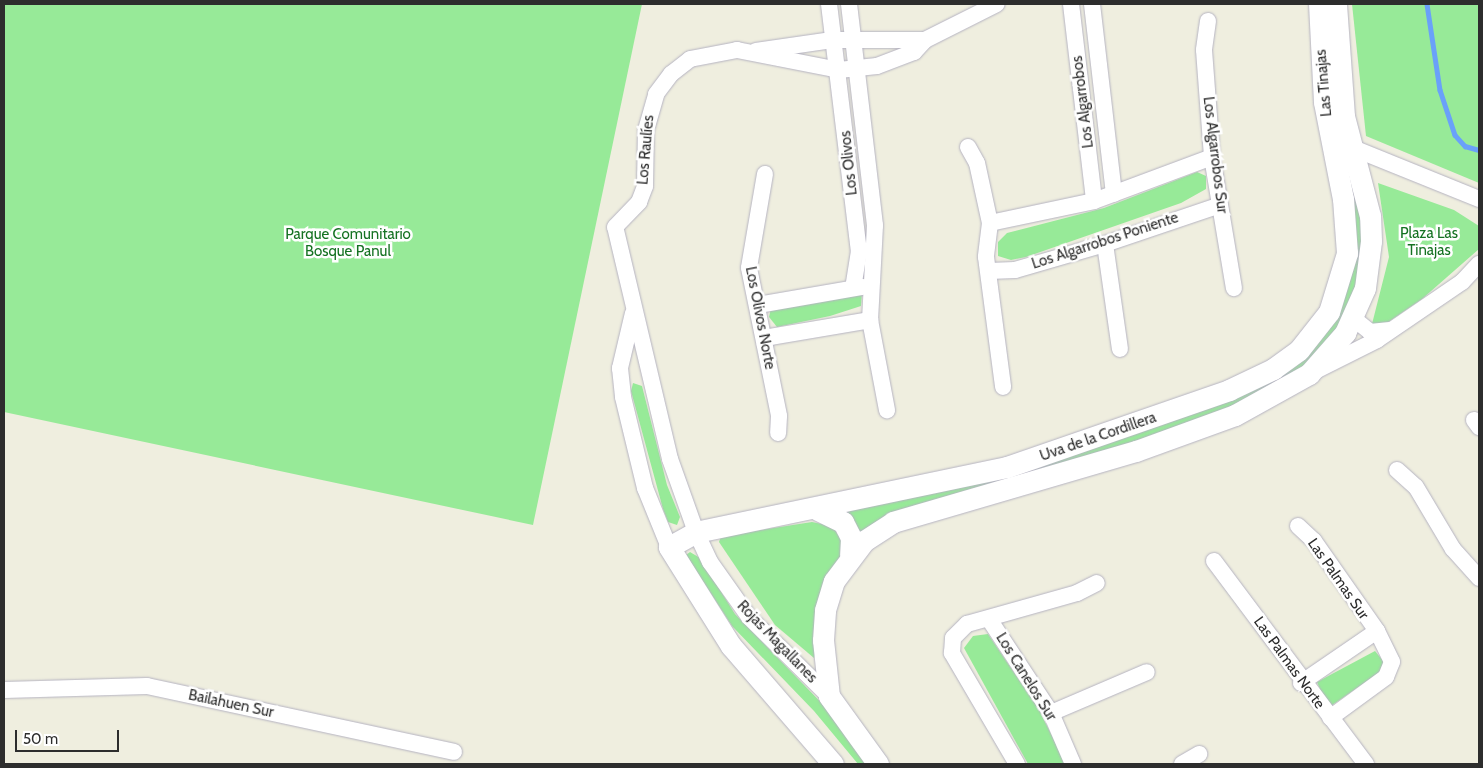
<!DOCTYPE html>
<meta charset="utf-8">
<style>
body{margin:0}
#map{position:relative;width:1483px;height:768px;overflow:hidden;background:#efeedf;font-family:Cabin,sans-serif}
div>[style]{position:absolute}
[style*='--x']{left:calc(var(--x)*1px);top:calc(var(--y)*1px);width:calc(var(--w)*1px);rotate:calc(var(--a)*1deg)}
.green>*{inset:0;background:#97ea98}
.stream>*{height:4.5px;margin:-2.25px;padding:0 2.25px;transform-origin:2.25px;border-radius:2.25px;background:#6aa1f9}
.roads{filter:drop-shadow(0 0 1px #b5b3c1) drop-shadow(0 0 1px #b5b3c1)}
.minor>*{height:16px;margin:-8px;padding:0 8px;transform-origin:8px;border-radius:8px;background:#fff}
.tertiary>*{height:21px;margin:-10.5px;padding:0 10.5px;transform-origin:10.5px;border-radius:10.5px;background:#fff}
span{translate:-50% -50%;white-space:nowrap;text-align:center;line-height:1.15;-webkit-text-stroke:5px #fff;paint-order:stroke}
.street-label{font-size:15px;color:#2d2d2d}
.park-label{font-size:15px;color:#157222}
.frame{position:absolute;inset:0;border:5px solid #2d2d2d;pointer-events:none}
.scale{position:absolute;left:15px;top:730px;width:104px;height:22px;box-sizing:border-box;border:2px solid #2d2d2d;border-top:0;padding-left:6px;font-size:15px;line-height:18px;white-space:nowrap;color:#2d2d2d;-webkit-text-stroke:4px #fff;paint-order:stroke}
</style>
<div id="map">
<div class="green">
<i style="clip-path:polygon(4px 4px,642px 4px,533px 525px,4px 412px)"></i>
<i style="clip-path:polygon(1352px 4px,1479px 4px,1479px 183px,1366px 136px)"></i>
<i style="clip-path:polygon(1346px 164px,1362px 225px,1359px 279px,1340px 328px,1292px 378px,1215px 415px,861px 534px,844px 514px,847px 509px,1191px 412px,1330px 320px)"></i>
<i style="clip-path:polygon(1197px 172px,1206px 176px,1206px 189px,1181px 203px,1026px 257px,1011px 260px,998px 256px,998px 242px,1007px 233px,1104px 208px)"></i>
<i style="clip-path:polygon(1378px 183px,1454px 210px,1479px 226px,1479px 249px,1422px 299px,1378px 329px,1372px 324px,1389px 257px)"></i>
<i style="clip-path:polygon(862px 293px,861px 306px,830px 316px,777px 327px,769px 317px,771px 308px)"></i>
<i style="clip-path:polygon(633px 383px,642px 386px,667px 485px,680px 517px,677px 525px,668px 522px,663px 509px,631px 391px)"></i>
<i style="clip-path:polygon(812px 522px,832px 526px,846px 545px,814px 658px,775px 625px,719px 542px,721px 536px)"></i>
<i style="clip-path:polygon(690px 552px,700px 558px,735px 614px,840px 722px,871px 764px,858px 764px,814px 711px,732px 626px,686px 555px)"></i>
<i style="clip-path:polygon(988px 634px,1038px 708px,1066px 764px,1028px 764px,964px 648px,973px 636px)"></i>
<i style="clip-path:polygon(1375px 651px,1384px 662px,1380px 672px,1328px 708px,1317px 682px)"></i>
</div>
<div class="stream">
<i style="--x:1427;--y:4;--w:87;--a:81.4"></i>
<i style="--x:1440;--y:90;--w:47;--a:71.6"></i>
<i style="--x:1455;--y:135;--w:15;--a:48"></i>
<i style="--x:1465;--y:146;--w:15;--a:16"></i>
</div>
<div class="roads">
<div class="minor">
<i style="--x:829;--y:4;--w:249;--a:83.1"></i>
<i style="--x:859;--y:251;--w:36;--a:99"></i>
<i style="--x:849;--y:4;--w:223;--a:83.3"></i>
<i style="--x:875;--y:225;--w:95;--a:93"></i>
<i style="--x:870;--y:320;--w:92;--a:79.3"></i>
<i style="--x:1071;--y:4;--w:198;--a:83.3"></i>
<i style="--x:1092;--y:4;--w:191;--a:83.4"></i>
<i style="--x:1208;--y:21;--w:29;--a:98"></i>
<i style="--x:1204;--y:50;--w:107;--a:85.7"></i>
<i style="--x:1212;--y:157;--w:133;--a:80.5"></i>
<i style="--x:756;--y:51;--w:77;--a:-8.2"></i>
<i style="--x:832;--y:40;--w:93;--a:0"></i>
<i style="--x:1343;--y:144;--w:147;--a:22"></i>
<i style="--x:968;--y:147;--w:18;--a:61"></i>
<i style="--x:977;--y:163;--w:61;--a:77.8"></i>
<i style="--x:990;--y:223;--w:34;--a:97"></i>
<i style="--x:986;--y:257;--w:131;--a:82.5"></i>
<i style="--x:765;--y:174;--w:95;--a:99.7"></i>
<i style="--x:749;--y:268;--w:151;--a:78.5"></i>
<i style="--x:779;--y:416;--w:17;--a:93"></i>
<i style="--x:990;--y:223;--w:106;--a:-11.9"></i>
<i style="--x:1094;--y:201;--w:126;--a:-20.4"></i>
<i style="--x:1105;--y:244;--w:106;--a:81.9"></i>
<i style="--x:989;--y:271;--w:26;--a:-2"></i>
<i style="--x:1015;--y:270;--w:94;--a:-16.1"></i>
<i style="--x:1105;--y:244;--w:121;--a:-18.7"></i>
<i style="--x:758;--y:305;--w:106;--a:-9.8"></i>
<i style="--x:633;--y:313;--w:57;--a:103.3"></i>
<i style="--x:620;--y:368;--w:29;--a:84"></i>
<i style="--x:623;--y:397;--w:94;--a:76.4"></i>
<i style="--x:645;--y:488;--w:64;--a:67.9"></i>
<i style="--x:1353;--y:318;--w:22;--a:39"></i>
<i style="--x:1370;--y:332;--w:20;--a:-6"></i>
<i style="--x:764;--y:338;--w:108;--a:-9.6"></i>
<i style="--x:1313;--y:372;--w:72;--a:-26.6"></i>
<i style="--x:1377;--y:340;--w:103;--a:-34.3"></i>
<i style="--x:1462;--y:282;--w:25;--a:-47"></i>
<i style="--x:1474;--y:420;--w:9;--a:54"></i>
<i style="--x:1397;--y:470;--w:25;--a:42"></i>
<i style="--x:1416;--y:487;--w:72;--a:59.2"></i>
<i style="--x:1453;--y:549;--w:39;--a:48"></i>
<i style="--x:1298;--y:526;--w:22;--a:43"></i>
<i style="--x:1314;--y:541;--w:110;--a:55"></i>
<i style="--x:1377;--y:631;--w:34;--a:64"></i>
<i style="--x:1392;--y:662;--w:16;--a:112"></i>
<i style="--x:1386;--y:677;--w:69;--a:143.8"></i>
<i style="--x:1214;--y:561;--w:254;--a:53.2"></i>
<i style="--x:989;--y:619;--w:113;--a:56.6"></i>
<i style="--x:1051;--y:713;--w:56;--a:66.7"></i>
<i style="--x:1301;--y:683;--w:92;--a:-34.4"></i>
<i style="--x:4;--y:690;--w:143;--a:-1.6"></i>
<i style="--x:147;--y:686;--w:314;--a:12.1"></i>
<i style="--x:829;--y:696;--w:112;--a:-135.4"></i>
<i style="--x:749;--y:617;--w:67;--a:-125.3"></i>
<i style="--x:710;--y:562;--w:33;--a:-115"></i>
<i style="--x:696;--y:532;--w:77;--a:-109.6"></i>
<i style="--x:670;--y:459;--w:238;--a:-103.3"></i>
<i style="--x:615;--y:227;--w:35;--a:-46"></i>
<i style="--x:639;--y:202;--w:17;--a:-69"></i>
<i style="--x:645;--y:186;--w:56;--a:-89"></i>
<i style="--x:646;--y:130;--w:37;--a:-74"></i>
<i style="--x:656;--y:94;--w:25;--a:-53"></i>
<i style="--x:671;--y:74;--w:24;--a:-38"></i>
<i style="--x:690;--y:59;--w:48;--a:-10.8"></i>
<i style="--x:737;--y:50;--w:104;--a:11.1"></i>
<i style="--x:839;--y:70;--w:38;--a:-6"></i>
<i style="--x:877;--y:66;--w:40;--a:-21"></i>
<i style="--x:914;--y:52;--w:16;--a:-47"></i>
<i style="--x:925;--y:40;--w:80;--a:-26.6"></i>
<i style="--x:1051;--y:713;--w:104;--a:-23.1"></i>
<i style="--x:1017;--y:764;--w:129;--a:-120.4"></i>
<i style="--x:952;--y:653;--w:15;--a:-86"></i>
<i style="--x:953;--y:638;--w:20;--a:-45"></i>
<i style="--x:967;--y:624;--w:114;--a:-15.7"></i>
<i style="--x:1077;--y:593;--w:22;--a:-27"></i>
<i style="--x:1182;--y:764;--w:20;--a:-30"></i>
</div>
<div class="tertiary">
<i style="--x:818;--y:510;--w:28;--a:26"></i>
<i style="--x:843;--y:522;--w:18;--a:63"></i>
<i style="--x:851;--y:538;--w:17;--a:93"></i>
<i style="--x:833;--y:764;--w:156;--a:-130.8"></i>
<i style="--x:731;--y:646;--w:117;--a:-122.1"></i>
<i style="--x:669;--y:547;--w:31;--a:-29"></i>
<i style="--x:696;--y:532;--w:318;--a:-11.8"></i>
<i style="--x:1007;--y:467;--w:235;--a:-19.1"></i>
<i style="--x:1229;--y:390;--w:49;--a:-25.5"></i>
<i style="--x:1273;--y:369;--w:32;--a:-36"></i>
<i style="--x:1299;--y:350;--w:48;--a:-51.7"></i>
<i style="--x:1329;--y:312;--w:62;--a:-73"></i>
<i style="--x:1347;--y:253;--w:54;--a:-94.2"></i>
<i style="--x:1343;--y:199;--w:99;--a:-101.1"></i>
<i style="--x:1324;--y:102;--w:98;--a:-92.9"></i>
<i style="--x:878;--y:764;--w:84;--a:-125.8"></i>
<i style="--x:829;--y:696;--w:56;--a:-96.1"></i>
<i style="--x:823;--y:640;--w:30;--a:-86"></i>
<i style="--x:825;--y:610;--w:30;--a:-73"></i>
<i style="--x:834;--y:581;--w:50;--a:-53.1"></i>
<i style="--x:864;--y:541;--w:35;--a:-33"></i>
<i style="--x:893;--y:522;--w:253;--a:-16.3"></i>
<i style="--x:1136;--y:451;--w:105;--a:-20"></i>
<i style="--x:1235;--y:415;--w:85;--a:-29"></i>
<i style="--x:1309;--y:374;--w:55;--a:-48.7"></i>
<i style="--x:1345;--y:333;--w:49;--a:-66"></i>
<i style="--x:1365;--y:288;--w:47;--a:-82.7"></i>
<i style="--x:1371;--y:241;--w:25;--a:-92"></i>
<i style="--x:1370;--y:216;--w:103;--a:-104.6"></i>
<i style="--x:1344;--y:116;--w:112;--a:-94.1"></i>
</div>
</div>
<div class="street-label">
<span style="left:1324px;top:83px;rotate:-95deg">Las Tinajas</span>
<span style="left:1083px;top:102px;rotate:-97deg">Los Algarrobos</span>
<span style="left:646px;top:150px;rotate:-85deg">Los Raulíes</span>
<span style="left:1215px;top:155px;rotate:83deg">Los Algarrobos Sur</span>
<span style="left:849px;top:163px;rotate:-96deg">Los Olivos</span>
<span style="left:1105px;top:241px;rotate:-18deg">Los Algarrobos Poniente</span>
<span style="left:760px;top:318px;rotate:79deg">Los Olivos Norte</span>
<span style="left:1098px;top:437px;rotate:-19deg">Uva de la Cordillera</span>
<span style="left:1338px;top:579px;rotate:55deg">Las Palmas Sur</span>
<span style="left:777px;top:642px;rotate:46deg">Rojas Magallanes</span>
<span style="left:1289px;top:663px;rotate:54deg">Las Palmas Norte</span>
<span style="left:1026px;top:677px;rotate:58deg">Los Canelos Sur</span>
<span style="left:231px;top:704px;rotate:12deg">Bailahuen Sur</span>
</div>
<div class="park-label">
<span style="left:1429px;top:242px">Plaza Las<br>Tinajas</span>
<span style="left:348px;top:243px">Parque Comunitario<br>Bosque Panul</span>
</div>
<div class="frame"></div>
<div class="scale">50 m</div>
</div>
